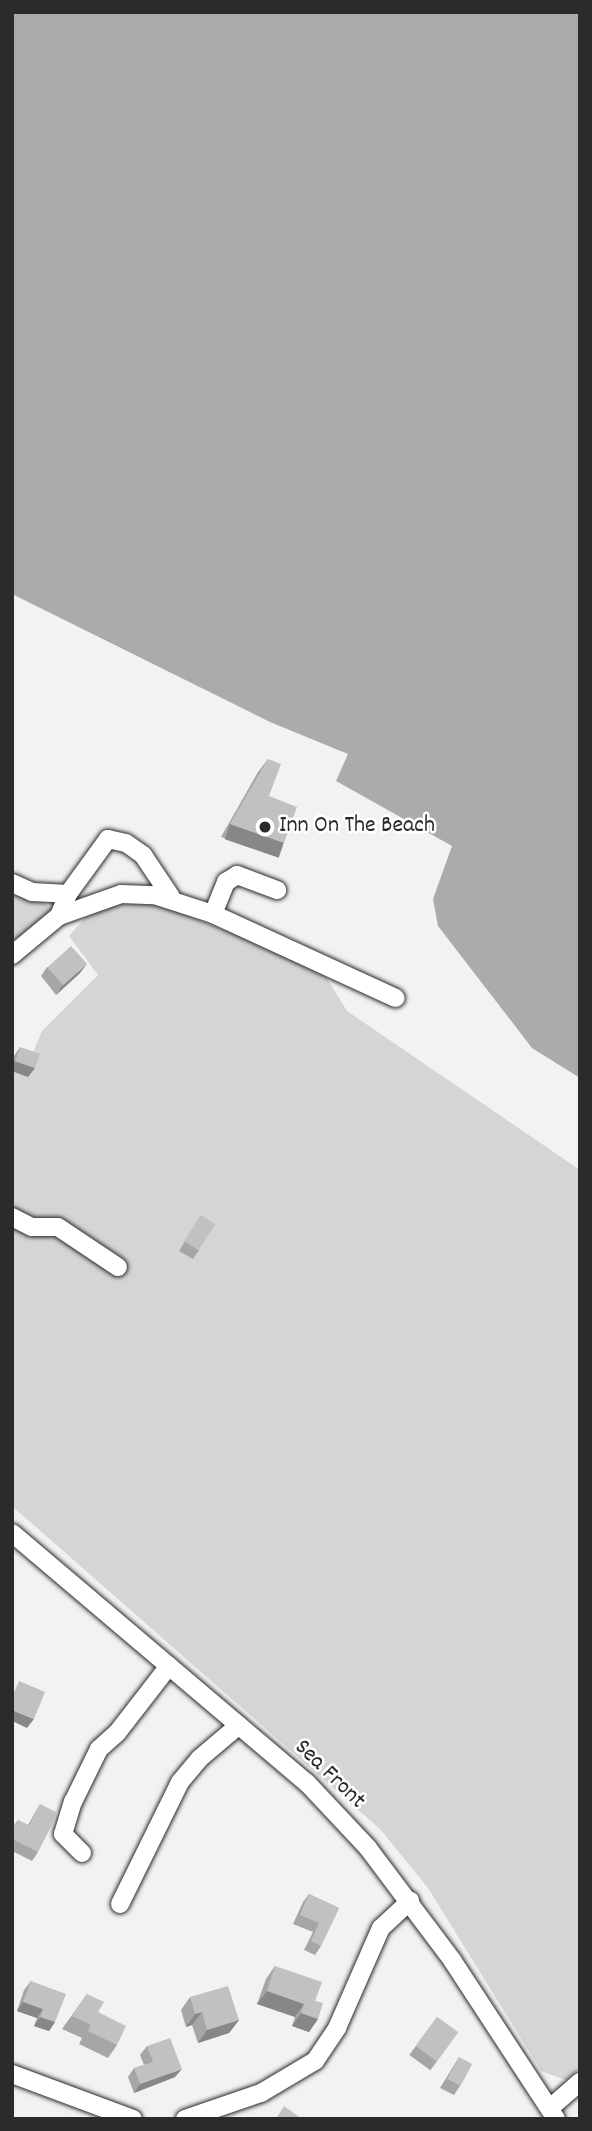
<!DOCTYPE html>
<style>
body{margin:0}
#map{position:relative;width:592px;height:2131px;overflow:hidden;background:#f2f2f2;font-family:Dekko,sans-serif}
div>[style]{position:absolute}
[style*='--x']{left:calc(var(--x)*1px);top:calc(var(--y)*1px);width:calc(var(--w)*1px);rotate:calc(var(--a)*1deg)}
.green>*{inset:0;background:#d5d5d5}
.water>*{inset:0;background:#ababab}
.roads{filter:drop-shadow(0 0 2px #2b2b2b) drop-shadow(0 0 2px #2b2b2b)}
.minor>*{height:18px;margin:-9px;padding:0 9px;transform-origin:9px;border-radius:9px;background:#fff}
.wall>*{inset:0;background:#a6a6a6;transform-origin:0 0}
.shaded-wall>*{inset:0;background:#878787;transform-origin:0 0}
.building>*{inset:0;background:#c1c1c1;transform-origin:0 0}
.dots>*{width:19px;height:19px;translate:-50% -50%;box-sizing:border-box;border:4px solid #fff;border-radius:50%}
span{translate:-50% -50%;white-space:nowrap;text-align:center;line-height:1.15;-webkit-text-stroke:5px #fff;paint-order:stroke}
.poi-label{font-size:24px;color:#2b2b2b}
.left{translate:0 -50%;text-align:left}
.street-label{font-size:24px;color:#2b2b2b}
.frame{position:absolute;inset:0;border:14px solid #2b2b2b;pointer-events:none}
</style>
<div id="map">
<div class="green">
<i style="clip-path:polygon(12px 883px,32px 892px,59px 916px,12px 946px)"></i>
<i style="clip-path:polygon(114px 904px,159px 904px,321px 969px,347px 1011px,580px 1170px,580px 2068px,566px 2080px,541px 2071px,428px 1888px,380px 1829px,12px 1506px,12px 1069px,24px 1074px,42px 1031px,98px 975px,69px 936px,85px 918px)"></i>
</div>
<div class="water">
<i style="clip-path:polygon(12px 12px,580px 12px,580px 1078px,532px 1048px,438px 926px,433px 899px,452px 846px,336px 781px,348px 754px,270px 722px,12px 594px)"></i>
</div>
<div class="roads">
<div class="minor">
<i style="--x:12;--y:883;--w:22;--a:24"></i>
<i style="--x:32;--y:892;--w:36;--a:3"></i>
<i style="--x:213;--y:914;--w:35;--a:-68"></i>
<i style="--x:226;--y:882;--w:13;--a:-32"></i>
<i style="--x:237;--y:875;--w:43;--a:20.6"></i>
<i style="--x:59;--y:916;--w:24;--a:-68"></i>
<i style="--x:68;--y:894;--w:68;--a:-54"></i>
<i style="--x:108;--y:839;--w:18;--a:13"></i>
<i style="--x:126;--y:843;--w:21;--a:35"></i>
<i style="--x:143;--y:855;--w:50;--a:56.3"></i>
<i style="--x:12;--y:955;--w:61;--a:-39.7"></i>
<i style="--x:59;--y:916;--w:66;--a:-19.5"></i>
<i style="--x:121;--y:894;--w:33;--a:2"></i>
<i style="--x:154;--y:895;--w:62;--a:17.9"></i>
<i style="--x:213;--y:914;--w:201;--a:24.7"></i>
<i style="--x:12;--y:1217;--w:22;--a:27"></i>
<i style="--x:32;--y:1227;--w:26;--a:0"></i>
<i style="--x:58;--y:1227;--w:72;--a:33.7"></i>
<i style="--x:12;--y:1533;--w:387;--a:40.3"></i>
<i style="--x:307;--y:1783;--w:89;--a:46.8"></i>
<i style="--x:368;--y:1848;--w:140;--a:53.1"></i>
<i style="--x:452;--y:1960;--w:190;--a:56.8"></i>
<i style="--x:82;--y:1853;--w:27;--a:-135"></i>
<i style="--x:63;--y:1834;--w:34;--a:-73"></i>
<i style="--x:73;--y:1802;--w:59;--a:-63.9"></i>
<i style="--x:99;--y:1749;--w:24;--a:-42"></i>
<i style="--x:117;--y:1733;--w:85;--a:-52.2"></i>
<i style="--x:120;--y:1904;--w:136;--a:-63.8"></i>
<i style="--x:180;--y:1782;--w:30;--a:-50"></i>
<i style="--x:199;--y:1759;--w:52;--a:-40.4"></i>
<i style="--x:12;--y:2074;--w:129;--a:20.4"></i>
<i style="--x:550;--y:2108;--w:40;--a:-41"></i>
<i style="--x:185;--y:2119;--w:80;--a:-18.9"></i>
<i style="--x:261;--y:2093;--w:63;--a:-30.7"></i>
<i style="--x:315;--y:2061;--w:40;--a:-56"></i>
<i style="--x:337;--y:2028;--w:109;--a:-66.3"></i>
<i style="--x:381;--y:1928;--w:40;--a:-43"></i>
</div>
</div>
<div class="wall">
<i style="clip-path:polygon(268px 759px,269px 796px,275px 856px,221px 837px,258px 772px)"></i>
<i style="clip-path:polygon(47px 967px,80px 973px,56px 995px,41px 976px)"></i>
<i style="clip-path:polygon(20px 1047px,35px 1068px,28px 1077px,12px 1071px,12px 1059px)"></i>
<i style="clip-path:polygon(201px 1215px,199px 1250px,193px 1259px,179px 1251px)"></i>
<i style="clip-path:polygon(40px 1804px,38px 1852px,32px 1861px,12px 1851px,12px 1828px,18px 1820px,28px 1825px)"></i>
<i style="clip-path:polygon(309px 1894px,339px 1908px,321px 1946px,315px 1955px,304px 1950px,313px 1932px,293px 1924px,303px 1902px)"></i>
<i style="clip-path:polygon(275px 1966px,315px 2001px,318px 2019px,309px 2032px,292px 2026px,295px 2017px,257px 2004px,266px 1979px)"></i>
<i style="clip-path:polygon(31px 1981px,55px 2022px,49px 2031px,34px 2026px,37px 2018px,17px 2011px,24px 1990px)"></i>
<i style="clip-path:polygon(87px 1994px,117px 2045px,108px 2058px,79px 2044px,82px 2038px,62px 2029px)"></i>
<i style="clip-path:polygon(190px 1997px,239px 2020px,229px 2033px,198px 2043px,192px 2025px,186px 2027px,181px 2010px)"></i>
<i style="left:437px;top:2017px;width:26px;height:47px;rotate:36deg"></i>
<i style="clip-path:polygon(147px 2046px,175px 2077px,134px 2093px,128px 2077px,134px 2068px,144px 2065px,140px 2055px)"></i>
<i style="clip-path:polygon(459px 2057px,460px 2086px,454px 2095px,440px 2088px)"></i>
</div>
<div class="shaded-wall">
<i style="left:230px;top:824px;width:57px;height:16px;rotate:19deg"></i>
<i style="clip-path:polygon(87px 964px,80px 973px,56px 995px,62px 986px)"></i>
<i style="clip-path:polygon(15px 1061px,35px 1068px,28px 1077px,12px 1071px,12px 1064px)"></i>
<i style="clip-path:polygon(12px 1710px,34px 1719px,27px 1728px,12px 1721px)"></i>
<i style="clip-path:polygon(267px 1991px,304px 2004px,295px 2017px,257px 2004px)"></i>
<i style="clip-path:polygon(23px 2002px,43px 2009px,37px 2018px,17px 2011px)"></i>
<i style="clip-path:polygon(202px 2012px,192px 2025px,186px 2027px,195px 2014px)"></i>
<i style="clip-path:polygon(301px 2013px,318px 2019px,309px 2032px,292px 2026px)"></i>
<i style="clip-path:polygon(40px 2017px,55px 2022px,49px 2031px,34px 2026px)"></i>
<i style="clip-path:polygon(239px 2020px,229px 2033px,198px 2043px,207px 2030px)"></i>
<i style="clip-path:polygon(182px 2069px,175px 2077px,134px 2093px,140px 2084px)"></i>
</div>
<div class="building">
<i style="clip-path:polygon(268px 759px,281px 764px,269px 796px,297px 807px,284px 843px,230px 824px)"></i>
<i style="left:71px;top:946px;width:24px;height:32px;rotate:48deg"></i>
<i style="left:20px;top:1047px;width:21px;height:15px;rotate:19deg"></i>
<i style="left:201px;top:1215px;width:17px;height:31px;rotate:33deg"></i>
<i style="clip-path:polygon(19px 1681px,45px 1692px,34px 1719px,12px 1710px,12px 1697px)"></i>
<i style="clip-path:polygon(40px 1804px,58px 1813px,38px 1852px,12px 1839px,12px 1831px,18px 1820px,29px 1826px)"></i>
<i style="clip-path:polygon(309px 1894px,339px 1908px,321px 1946px,311px 1941px,319px 1923px,300px 1915px)"></i>
<i style="clip-path:polygon(275px 1966px,322px 1982px,315px 2001px,323px 2003px,318px 2019px,301px 2013px,304px 2004px,267px 1991px)"></i>
<i style="clip-path:polygon(31px 1981px,66px 1994px,55px 2022px,40px 2017px,43px 2009px,23px 2002px)"></i>
<i style="clip-path:polygon(228px 1986px,239px 2020px,207px 2030px,202px 2012px,195px 2014px,190px 1997px)"></i>
<i style="clip-path:polygon(87px 1994px,104px 2002px,98px 2012px,126px 2026px,117px 2045px,88px 2031px,91px 2025px,72px 2016px)"></i>
<i style="left:437px;top:2017px;width:26px;height:36px;rotate:36deg"></i>
<i style="clip-path:polygon(170px 2038px,182px 2069px,140px 2084px,134px 2068px,153px 2062px,147px 2046px)"></i>
<i style="left:459px;top:2057px;width:15px;height:25px;rotate:28deg"></i>
<i style="clip-path:polygon(284px 2106px,302px 2119px,276px 2119px)"></i>
</div>
<div class="dots">
<i style="left:265px;top:827px;background:#2b2b2b"></i>
</div>
<div class="poi-label">
<span class="left" style="left:279px;top:827px">Inn On The Beach</span>
</div>
<div class="street-label">
<span style="left:329px;top:1775px;rotate:44deg">Sea Front</span>
</div>
<div class="frame"></div>
</div>
